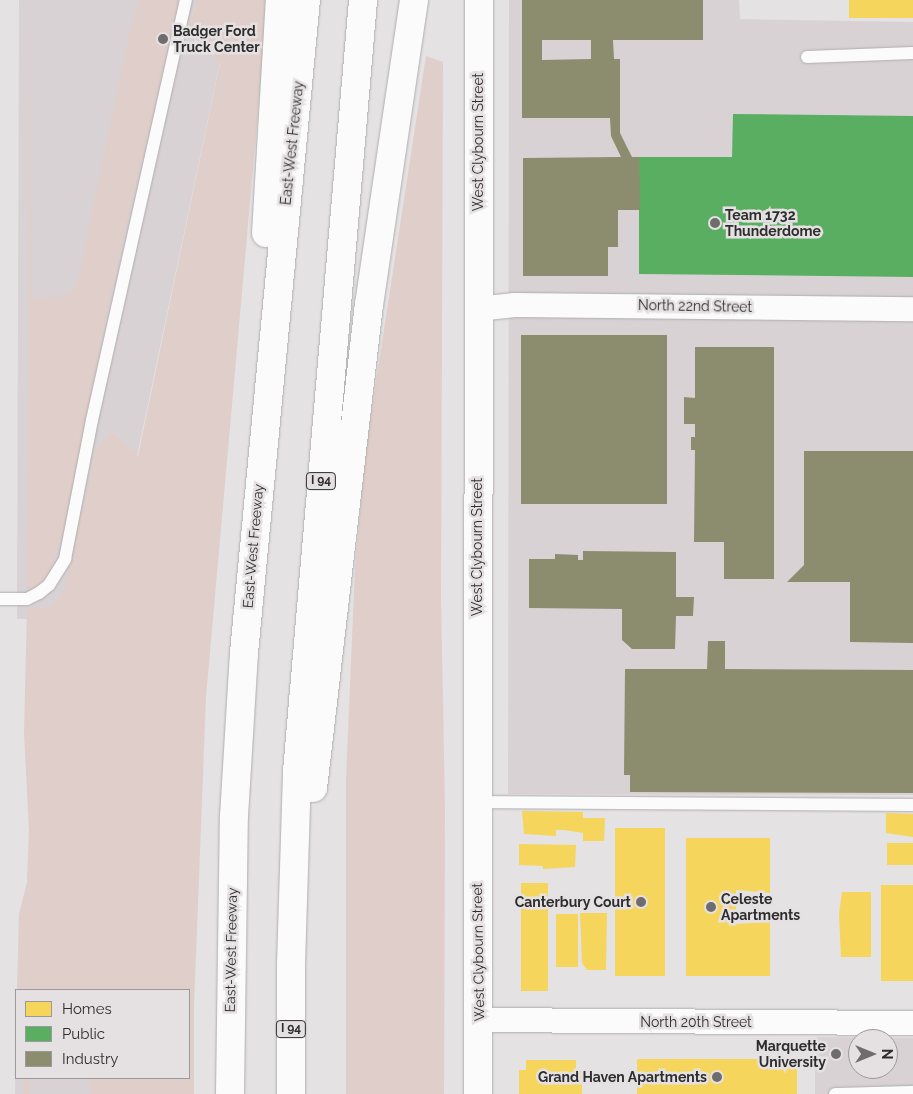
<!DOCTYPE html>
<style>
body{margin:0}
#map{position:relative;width:913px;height:1094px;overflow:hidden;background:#e4e2e3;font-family:Raleway,sans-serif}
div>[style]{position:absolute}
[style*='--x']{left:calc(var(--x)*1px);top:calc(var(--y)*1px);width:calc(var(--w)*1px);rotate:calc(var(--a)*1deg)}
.built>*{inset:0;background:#d9d2d4}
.green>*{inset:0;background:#e0ceca}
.homes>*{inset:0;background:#f6d55c;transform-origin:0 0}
.public>*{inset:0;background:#5aae61}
.industry>*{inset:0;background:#8c8c6e;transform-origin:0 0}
.roads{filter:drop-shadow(0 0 1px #afadae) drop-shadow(0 0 1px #afadae)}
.service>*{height:12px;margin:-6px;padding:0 6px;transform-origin:6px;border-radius:6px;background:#fbfbfb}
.minor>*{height:24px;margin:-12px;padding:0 12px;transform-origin:12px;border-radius:12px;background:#fbfbfb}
.tertiary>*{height:28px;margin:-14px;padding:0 14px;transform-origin:14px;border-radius:14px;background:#fbfbfb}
.motorway>*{height:28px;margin:-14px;padding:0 14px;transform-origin:14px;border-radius:14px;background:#fbfbfb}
.dots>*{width:14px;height:14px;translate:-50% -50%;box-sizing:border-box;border:2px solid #e5e1e2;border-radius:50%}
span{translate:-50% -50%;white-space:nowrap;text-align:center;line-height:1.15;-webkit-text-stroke:5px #e5e1e2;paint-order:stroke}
.shield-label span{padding:1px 4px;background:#e5e1e2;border:1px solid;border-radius:4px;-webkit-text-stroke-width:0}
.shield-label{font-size:12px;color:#2e2d2d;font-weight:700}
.poi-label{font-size:14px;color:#2e2d2d;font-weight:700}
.left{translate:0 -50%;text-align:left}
.right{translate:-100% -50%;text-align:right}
.street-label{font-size:14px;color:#2e2d2d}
.legend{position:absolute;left:15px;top:989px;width:175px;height:90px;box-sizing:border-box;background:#e5e1e2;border:1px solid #9c999a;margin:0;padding:6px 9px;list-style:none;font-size:15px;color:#2e2d2d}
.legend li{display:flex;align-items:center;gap:10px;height:25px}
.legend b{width:25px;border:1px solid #9c999a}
.north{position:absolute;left:848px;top:1029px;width:50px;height:50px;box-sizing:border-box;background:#e5e1e2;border:1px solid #9c999a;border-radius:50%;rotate:90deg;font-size:14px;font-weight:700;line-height:20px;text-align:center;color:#2e2d2d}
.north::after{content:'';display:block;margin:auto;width:18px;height:22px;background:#6e6c6d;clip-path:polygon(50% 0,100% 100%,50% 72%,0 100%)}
</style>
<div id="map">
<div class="built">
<i style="clip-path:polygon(19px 0,197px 0,189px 26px,195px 41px,220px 62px,137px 456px,112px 431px,65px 619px,17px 619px)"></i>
<i style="clip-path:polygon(509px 0,739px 0,740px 19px,913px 22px,913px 795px,508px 794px)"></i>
<i style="clip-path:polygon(16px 1014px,16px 1078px,94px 1078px,94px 1094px,15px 1094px)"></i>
<i style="clip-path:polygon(evenodd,815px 1037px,913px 1038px,913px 1094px,815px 1094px,815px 1037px,858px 1039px,888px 1039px,888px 1069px,858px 1069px,858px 1039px)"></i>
</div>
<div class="green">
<i style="clip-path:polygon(30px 0,31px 298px,62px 297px,77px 285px,131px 25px,139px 0,179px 0,110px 297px,63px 533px,51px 570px,36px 587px,27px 589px)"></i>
<i style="clip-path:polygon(197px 0,268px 0,206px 697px,194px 1006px,194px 1094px,92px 1094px,88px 1078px,189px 1078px,189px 990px,17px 990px,19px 914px,27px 882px,29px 830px,24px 733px,27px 609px,50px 608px,63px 593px,96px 450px,112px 431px,138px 456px,220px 63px,191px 35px,189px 26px)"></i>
<i style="clip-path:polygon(426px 56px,443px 62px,441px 598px,445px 809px,444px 1094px,346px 1094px,346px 780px,355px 568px,366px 447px)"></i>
<i style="clip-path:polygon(24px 1078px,30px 1078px,30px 1094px,23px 1094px)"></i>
</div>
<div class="homes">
<i style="left:849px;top:0;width:64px;height:18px"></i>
<i style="clip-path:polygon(522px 811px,583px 812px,583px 818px,605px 818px,604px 841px,583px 841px,583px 833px,564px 830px,556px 830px,556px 836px,524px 834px)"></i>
<i style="clip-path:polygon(886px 813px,913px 814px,913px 837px,886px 833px)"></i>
<i style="left:615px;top:828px;width:50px;height:148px"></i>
<i style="clip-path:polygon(686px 838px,770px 838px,770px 893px,736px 890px,736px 924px,770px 922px,770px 976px,686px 976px)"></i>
<i style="left:887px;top:843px;width:26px;height:22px"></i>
<i style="clip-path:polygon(519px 844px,576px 845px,575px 867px,543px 869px,543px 866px,519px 865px)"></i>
<i style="left:521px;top:883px;width:27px;height:108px"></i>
<i style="left:881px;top:885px;width:32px;height:96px"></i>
<i style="clip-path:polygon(842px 892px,871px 892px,871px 957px,841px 957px,839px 914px)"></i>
<i style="clip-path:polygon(580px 913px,607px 913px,606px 970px,587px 970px,582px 963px)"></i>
<i style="left:556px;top:914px;width:22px;height:53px"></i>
<i style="left:637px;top:1059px;width:160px;height:35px"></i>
<i style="clip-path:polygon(526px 1060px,576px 1060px,576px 1070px,582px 1070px,582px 1094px,519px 1094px,519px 1070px,526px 1070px)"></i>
</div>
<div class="public">
<i style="clip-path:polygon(733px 114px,913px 116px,913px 277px,639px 274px,639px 157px,732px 157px)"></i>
</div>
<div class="industry">
<i style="clip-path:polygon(evenodd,522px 0,703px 0,703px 40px,613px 40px,614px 59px,620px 59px,620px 133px,632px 157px,639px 157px,640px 210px,618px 210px,618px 247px,608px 247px,608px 276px,523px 276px,523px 158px,621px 157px,611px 136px,610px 118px,522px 118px,522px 0,542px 40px,591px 40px,591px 59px,542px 60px,542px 40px)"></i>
<i style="left:521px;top:335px;width:146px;height:169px"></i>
<i style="clip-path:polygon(695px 347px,774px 347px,774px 579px,724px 579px,724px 542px,694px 542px,695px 450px,691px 450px,691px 437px,695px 437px,695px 424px,684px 424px,684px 397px,695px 398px)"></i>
<i style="clip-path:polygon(804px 451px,913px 451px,913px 643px,850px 642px,850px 582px,787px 582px,804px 565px)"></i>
<i style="clip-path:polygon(583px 551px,676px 552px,676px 597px,694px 597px,693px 616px,676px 616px,675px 649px,632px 649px,622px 640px,622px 609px,529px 608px,529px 559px,555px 559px,555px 554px,578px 555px,578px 560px,583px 560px)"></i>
<i style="clip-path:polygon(708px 641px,725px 641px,725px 669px,913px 670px,913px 793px,630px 792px,630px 775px,624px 775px,625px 669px,707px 669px)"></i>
</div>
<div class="roads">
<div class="service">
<i style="--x:807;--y:57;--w:106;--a:-2.2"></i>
<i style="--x:0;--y:599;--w:27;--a:0"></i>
<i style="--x:27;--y:599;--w:13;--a:-27"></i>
<i style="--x:39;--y:593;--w:13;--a:-39"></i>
<i style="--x:49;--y:585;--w:31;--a:-58"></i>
<i style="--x:65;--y:559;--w:142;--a:-79"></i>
<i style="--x:92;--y:420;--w:430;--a:-77.4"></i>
<i style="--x:477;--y:802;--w:436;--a:0.4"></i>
<i style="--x:835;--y:1094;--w:78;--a:-1.5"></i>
</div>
<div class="minor">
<i style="--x:477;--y:309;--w:38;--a:-6"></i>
<i style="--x:515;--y:305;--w:398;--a:0.6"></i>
<i style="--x:479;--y:1020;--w:434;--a:0.4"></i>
</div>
<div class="tertiary">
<i style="--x:478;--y:1094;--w:1094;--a:-89.95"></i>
</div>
<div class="motorway">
<i style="--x:266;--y:233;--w:233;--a:-86.6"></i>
<i style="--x:313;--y:788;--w:486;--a:-83.4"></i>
<i style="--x:369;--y:305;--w:308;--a:-81.6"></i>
<i style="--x:230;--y:1094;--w:278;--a:-89.2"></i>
<i style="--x:234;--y:816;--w:163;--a:-86.5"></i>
<i style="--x:244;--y:653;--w:656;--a:-84.58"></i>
<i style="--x:291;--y:1094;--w:130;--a:-90"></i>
<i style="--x:291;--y:964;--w:192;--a:-88.2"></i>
<i style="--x:297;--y:772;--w:775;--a:-85.11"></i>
</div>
</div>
<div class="dots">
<i style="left:163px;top:39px;background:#6e6c6d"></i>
<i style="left:715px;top:223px;background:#6e6c6d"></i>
<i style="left:641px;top:902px;background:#6e6c6d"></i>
<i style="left:711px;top:907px;background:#6e6c6d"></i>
<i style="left:836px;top:1054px;background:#6e6c6d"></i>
<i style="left:717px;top:1077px;background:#6e6c6d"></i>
</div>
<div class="shield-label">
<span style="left:321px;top:481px">I 94</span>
<span style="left:291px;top:1029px">I 94</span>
</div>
<div class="poi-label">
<span class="left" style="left:173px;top:39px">Badger Ford<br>Truck Center</span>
<span class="left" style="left:725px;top:223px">Team 1732<br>Thunderdome</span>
<span class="left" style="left:721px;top:907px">Celeste<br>Apartments</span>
<span class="right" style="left:631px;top:902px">Canterbury Court</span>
<span class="right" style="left:826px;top:1054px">Marquette<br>University</span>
<span class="right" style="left:707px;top:1077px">Grand Haven Apartments</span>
</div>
<div class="street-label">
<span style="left:478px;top:142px;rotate:-90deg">West Clybourn Street</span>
<span style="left:292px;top:143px;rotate:-84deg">East-West Freeway</span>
<span style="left:695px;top:306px;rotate:1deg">North 22nd Street</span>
<span style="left:253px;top:546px;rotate:-85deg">East-West Freeway</span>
<span style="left:477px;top:547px;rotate:-90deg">West Clybourn Street</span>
<span style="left:231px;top:950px;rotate:-89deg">East-West Freeway</span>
<span style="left:478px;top:952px;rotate:-91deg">West Clybourn Street</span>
<span style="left:696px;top:1022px">North 20th Street</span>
</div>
<ul class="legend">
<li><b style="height:14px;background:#f6d55c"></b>Homes</li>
<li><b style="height:14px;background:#5aae61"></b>Public</li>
<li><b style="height:14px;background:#8c8c6e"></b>Industry</li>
</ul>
<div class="north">N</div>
</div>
